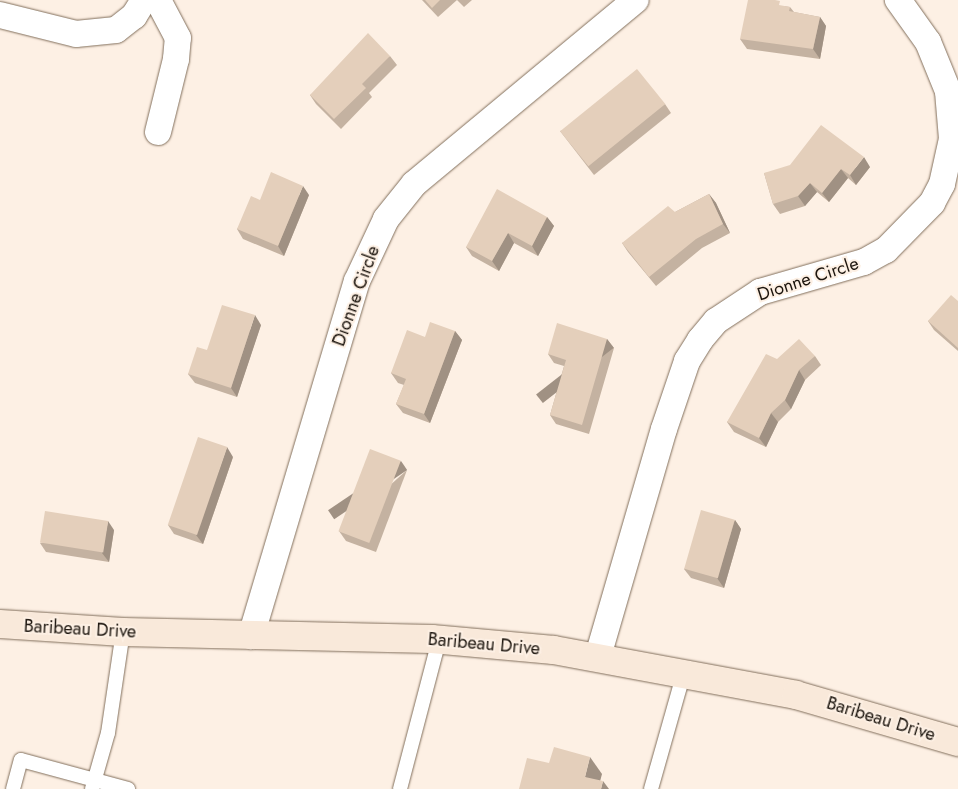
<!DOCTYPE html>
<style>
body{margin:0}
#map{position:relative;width:958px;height:789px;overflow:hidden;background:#fdf0e4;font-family:Jost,sans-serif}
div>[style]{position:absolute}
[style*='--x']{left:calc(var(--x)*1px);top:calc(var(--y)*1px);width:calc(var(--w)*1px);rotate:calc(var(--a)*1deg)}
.roads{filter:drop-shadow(0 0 1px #826f5c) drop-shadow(0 0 1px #826f5c)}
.lane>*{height:14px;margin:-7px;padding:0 7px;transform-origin:7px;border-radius:7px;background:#fff}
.street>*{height:26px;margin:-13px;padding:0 13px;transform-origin:13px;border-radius:13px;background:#fff}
.secondary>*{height:28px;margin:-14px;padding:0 14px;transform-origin:14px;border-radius:14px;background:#f9e9da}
.wall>*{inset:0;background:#c4b2a1}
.shaded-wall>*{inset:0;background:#a09183;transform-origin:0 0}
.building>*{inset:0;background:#e4cfbb;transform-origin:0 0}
span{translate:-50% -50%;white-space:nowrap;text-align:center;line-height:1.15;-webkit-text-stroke:4px #fdf0e4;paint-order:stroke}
.street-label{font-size:18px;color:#1c150e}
</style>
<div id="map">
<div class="roads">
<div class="lane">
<i style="--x:13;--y:789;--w:30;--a:-75"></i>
<i style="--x:21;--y:760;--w:111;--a:15.2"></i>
<i style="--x:92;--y:789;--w:58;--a:-74.1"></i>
<i style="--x:108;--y:733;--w:102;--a:-81.6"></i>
<i style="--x:400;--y:789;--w:154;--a:-75.3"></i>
<i style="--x:651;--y:789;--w:122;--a:-74.2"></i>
</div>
<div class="street">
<i style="--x:0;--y:15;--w:78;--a:14"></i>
<i style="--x:76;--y:34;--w:40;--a:-5.7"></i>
<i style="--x:116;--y:30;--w:23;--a:-38"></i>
<i style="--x:134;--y:16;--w:19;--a:-58"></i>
<i style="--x:158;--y:132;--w:75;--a:-76.1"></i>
<i style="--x:176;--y:59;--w:21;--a:-85"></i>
<i style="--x:178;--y:38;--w:43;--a:-117.8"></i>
<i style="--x:251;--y:636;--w:370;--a:-73.4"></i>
<i style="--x:357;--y:281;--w:68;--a:-64.9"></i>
<i style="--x:386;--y:219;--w:45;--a:-51.3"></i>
<i style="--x:414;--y:184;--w:288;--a:-39.7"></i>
<i style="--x:598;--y:656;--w:236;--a:-73.8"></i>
<i style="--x:664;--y:429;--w:72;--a:-71.3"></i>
<i style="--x:687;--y:361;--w:25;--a:-58"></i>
<i style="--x:700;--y:340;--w:25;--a:-50"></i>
<i style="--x:716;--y:321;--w:53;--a:-33.4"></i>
<i style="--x:760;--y:292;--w:108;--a:-16.1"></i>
<i style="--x:864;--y:262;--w:25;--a:-29"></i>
<i style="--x:886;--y:250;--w:66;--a:-45.6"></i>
<i style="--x:932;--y:203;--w:21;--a:-62"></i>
<i style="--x:942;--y:184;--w:46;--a:-77.5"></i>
<i style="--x:952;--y:139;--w:48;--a:-94.8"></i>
<i style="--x:948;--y:91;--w:53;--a:-112.2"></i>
<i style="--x:928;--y:42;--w:52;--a:-125.5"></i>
</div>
<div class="secondary">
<i style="--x:0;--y:624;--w:123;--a:3.7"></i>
<i style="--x:123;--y:632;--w:309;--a:1.3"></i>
<i style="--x:432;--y:639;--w:122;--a:5.2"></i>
<i style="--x:554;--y:650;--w:246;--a:10.5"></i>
<i style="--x:796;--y:695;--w:169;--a:16.2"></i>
</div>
</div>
<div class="wall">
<i style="clip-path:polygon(422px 0,457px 0,438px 17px)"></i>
<i style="clip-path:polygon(457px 0,472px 0,464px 7px)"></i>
<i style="clip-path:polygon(783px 6px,790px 7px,794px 12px,820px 17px,826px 26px,820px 59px,747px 49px,740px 39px)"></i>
<i style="clip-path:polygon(390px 56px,397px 65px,369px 93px,372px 97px,341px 129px,316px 104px,310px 95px)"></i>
<i style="clip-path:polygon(665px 104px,671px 113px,594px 175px,560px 131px)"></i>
<i style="clip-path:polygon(870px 167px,856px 185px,848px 178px,829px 202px,817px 192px,805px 206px,780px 214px,773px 204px,764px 173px)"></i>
<i style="clip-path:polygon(709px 194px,716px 203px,730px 233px,702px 248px,656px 286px,628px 252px,622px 243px,675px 212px)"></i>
<i style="clip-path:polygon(309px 195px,284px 256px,243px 239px,237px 229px,260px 200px)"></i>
<i style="clip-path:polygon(547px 217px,554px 226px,538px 256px,514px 243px,499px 271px,472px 256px,466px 247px)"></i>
<i style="clip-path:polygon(958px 301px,958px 351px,934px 330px,928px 321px)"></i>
<i style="clip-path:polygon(261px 325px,237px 397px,195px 383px,188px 374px,207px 350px)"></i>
<i style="clip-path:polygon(455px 331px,462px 340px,430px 423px,403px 413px,396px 404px,404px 385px,398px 383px,391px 373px,425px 337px)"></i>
<i style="clip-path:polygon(607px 339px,614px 348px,589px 434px,556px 424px,550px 415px,564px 366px,554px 363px,548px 354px)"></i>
<i style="clip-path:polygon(815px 356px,821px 365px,805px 380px,791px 409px,778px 422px,766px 447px,734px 432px,727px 422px,777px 359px)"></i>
<i style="clip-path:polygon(233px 457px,203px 544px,174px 534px,168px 525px)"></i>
<i style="clip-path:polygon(407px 470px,376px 552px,346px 541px,339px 531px)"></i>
<i style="clip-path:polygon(735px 520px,741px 529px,724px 588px,691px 578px,684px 569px)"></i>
<i style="clip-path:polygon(114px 530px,109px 562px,46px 552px,40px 543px)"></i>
</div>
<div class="shaded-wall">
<i style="clip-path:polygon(820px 17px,826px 26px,820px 59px,813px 49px)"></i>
<i style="clip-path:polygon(864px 157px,870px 167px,856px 185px,850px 175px)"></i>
<i style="clip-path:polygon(841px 169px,848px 178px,829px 202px,822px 193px)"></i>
<i style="clip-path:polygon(810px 183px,817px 192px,805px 206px,798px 196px)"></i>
<i style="clip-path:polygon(303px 186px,309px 195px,284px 256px,278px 246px)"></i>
<i style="clip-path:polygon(709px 194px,716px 203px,730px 233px,723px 224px)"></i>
<i style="clip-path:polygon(547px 217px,554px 226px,538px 256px,532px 246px)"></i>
<i style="clip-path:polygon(508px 233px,514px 243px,499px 271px,492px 261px)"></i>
<i style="clip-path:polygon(255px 315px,261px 325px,237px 397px,231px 388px)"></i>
<i style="clip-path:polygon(455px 331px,462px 340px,430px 423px,424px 414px)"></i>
<i style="left:607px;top:339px;width:11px;height:90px;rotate:52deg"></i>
<i style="clip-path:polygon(799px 370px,805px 380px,791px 409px,785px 400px)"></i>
<i style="clip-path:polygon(771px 413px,778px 422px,766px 447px,759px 438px)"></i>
<i style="clip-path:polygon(227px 447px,233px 457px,203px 544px,196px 535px)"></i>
<i style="left:401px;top:461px;width:11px;height:88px;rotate:56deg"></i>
<i style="clip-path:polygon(735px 520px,741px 529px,724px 588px,717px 578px)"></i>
<i style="clip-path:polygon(108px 521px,114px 530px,109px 562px,102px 553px)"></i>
<i style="clip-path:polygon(590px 757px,602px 774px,598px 789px,585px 777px)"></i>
<i style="clip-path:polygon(603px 781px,609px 789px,601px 789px)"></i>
</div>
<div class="building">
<i style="clip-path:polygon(425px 0,440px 0,432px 8px)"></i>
<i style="clip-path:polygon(748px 0,775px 0,780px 1px,779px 5px,790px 7px,789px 11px,820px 17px,813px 49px,740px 39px)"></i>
<i style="clip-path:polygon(368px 33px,390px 56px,362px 84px,366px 88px,334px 119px,310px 95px)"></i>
<i style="left:637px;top:69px;width:45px;height:99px;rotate:51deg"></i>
<i style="clip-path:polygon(821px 125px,864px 157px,850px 175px,841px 169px,822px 193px,810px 183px,798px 196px,773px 204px,764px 173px,790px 165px)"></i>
<i style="clip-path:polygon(271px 172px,303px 186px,278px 246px,237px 229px,251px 196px,260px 200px)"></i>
<i style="clip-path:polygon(497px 189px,547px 217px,532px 246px,508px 233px,492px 261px,466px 247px)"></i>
<i style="clip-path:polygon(709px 194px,723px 224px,696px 239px,649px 277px,622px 243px,668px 206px,675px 212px)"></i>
<i style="clip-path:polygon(951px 295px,958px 301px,958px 348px,928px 321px)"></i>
<i style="clip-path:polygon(222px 305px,255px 315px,231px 388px,188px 374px,197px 347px,207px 350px)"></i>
<i style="clip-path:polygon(430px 322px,455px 331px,424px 414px,396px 404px,406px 379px,391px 373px,407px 330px,425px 337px)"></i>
<i style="clip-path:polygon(557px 323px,607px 339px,582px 425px,550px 415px,566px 360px,548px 354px)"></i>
<i style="clip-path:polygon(799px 339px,815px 356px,799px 370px,785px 400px,771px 413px,759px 438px,727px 422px,766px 354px,777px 359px)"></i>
<i style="left:198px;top:437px;width:31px;height:93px;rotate:19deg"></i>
<i style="left:370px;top:449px;width:33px;height:88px;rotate:21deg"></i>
<i style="left:701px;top:510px;width:35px;height:61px;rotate:16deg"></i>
<i style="left:45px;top:511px;width:64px;height:32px;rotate:9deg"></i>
<i style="clip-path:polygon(554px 747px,590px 757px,585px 777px,603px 781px,601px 789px,519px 789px,527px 758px,549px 763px)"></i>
</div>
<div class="street-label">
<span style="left:808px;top:279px;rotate:-18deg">Dionne Circle</span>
<span style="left:356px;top:296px;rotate:-70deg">Dionne Circle</span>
<span style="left:80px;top:629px;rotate:3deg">Baribeau Drive</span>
<span style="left:484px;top:644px;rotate:5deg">Baribeau Drive</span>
<span style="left:881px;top:719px;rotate:17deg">Baribeau Drive</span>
</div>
</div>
